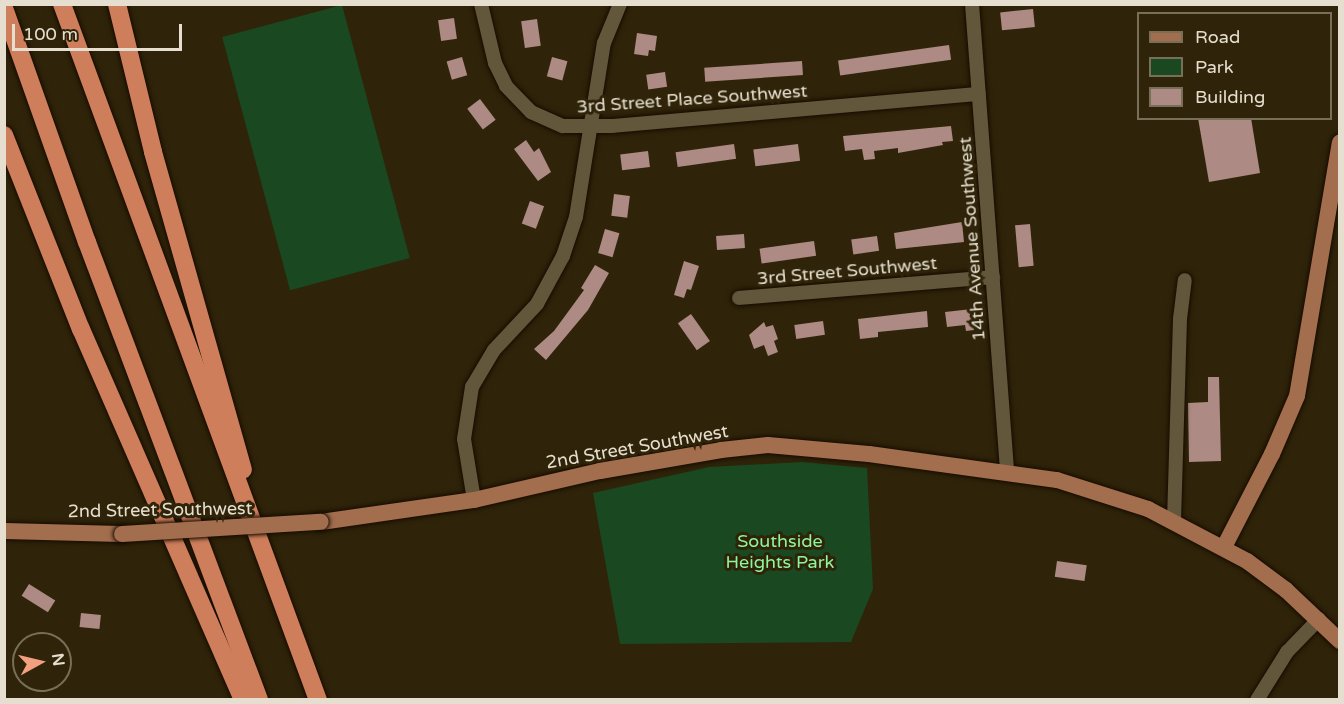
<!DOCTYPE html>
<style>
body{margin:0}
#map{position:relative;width:1344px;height:704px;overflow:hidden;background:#2f2409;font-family:"Varela Round",sans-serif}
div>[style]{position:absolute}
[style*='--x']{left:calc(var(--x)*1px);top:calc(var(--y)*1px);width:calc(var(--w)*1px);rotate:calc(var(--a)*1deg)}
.green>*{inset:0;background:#1a4821;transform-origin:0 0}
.building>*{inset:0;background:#ad8a84;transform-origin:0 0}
.roads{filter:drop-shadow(0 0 2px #170c00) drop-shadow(0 0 2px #170c00)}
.minor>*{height:14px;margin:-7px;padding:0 7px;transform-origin:7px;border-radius:7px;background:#62563b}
.major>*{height:16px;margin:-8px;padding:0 8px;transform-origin:8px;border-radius:8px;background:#a36e4e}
.highway>*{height:18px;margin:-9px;padding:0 9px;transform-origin:9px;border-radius:9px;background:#ce7e5b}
.bridges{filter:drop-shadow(0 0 2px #170c00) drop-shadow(0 0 2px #170c00)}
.major-bridge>*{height:16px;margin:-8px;padding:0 8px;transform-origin:8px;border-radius:8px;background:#a36e4e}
span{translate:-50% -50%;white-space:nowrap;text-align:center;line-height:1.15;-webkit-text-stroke:6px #2f2409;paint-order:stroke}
.street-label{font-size:18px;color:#e6dfcf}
.park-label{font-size:18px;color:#8df69a}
.frame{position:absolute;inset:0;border:6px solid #e6dfcf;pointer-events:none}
.legend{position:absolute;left:1137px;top:12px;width:195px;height:108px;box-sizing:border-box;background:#2f2409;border:2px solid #786f58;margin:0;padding:8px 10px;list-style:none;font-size:18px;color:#e6dfcf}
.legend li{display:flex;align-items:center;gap:12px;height:30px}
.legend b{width:30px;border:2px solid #786f58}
.north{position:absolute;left:12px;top:632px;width:60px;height:60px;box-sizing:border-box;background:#2f2409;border:2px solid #786f58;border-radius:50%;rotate:82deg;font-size:16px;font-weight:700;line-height:24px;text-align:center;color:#e6dfcf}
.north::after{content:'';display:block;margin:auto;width:21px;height:27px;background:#f2a07f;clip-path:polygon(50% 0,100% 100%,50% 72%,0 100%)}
.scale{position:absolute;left:12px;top:24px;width:170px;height:27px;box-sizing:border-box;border:3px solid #e6dfcf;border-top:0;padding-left:8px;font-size:18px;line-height:21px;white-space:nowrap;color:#e6dfcf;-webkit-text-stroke:4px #2f2409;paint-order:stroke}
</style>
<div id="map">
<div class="green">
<i style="left:342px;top:5px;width:262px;height:124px;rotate:75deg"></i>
<i style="clip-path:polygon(802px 462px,867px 468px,873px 589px,851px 642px,620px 644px,593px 493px,709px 467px)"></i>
</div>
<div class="building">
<i style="left:1033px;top:9px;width:18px;height:33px;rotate:84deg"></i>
<i style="left:454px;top:18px;width:21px;height:16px;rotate:82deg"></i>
<i style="left:537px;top:19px;width:27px;height:16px;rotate:82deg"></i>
<i style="clip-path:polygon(637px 33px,657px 36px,655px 51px,649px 50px,648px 56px,634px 54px)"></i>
<i style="left:949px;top:45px;width:15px;height:112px;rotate:82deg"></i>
<i style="left:462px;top:57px;width:19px;height:16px;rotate:74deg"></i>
<i style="left:552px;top:57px;width:16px;height:20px;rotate:15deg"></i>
<i style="left:802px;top:61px;width:14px;height:98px;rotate:86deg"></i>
<i style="left:665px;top:72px;width:15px;height:19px;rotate:82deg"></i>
<i style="left:480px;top:99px;width:26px;height:16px;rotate:53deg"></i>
<i style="clip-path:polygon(1198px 118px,1251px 118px,1260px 173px,1209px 182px)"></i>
<i style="clip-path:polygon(951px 126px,953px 141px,942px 142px,943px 145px,898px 153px,898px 148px,874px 151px,875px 159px,864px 160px,862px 149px,845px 151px,843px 136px)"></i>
<i style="clip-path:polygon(526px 140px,534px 152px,539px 148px,551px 172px,538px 181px,514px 149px)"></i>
<i style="left:734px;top:144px;width:15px;height:59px;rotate:82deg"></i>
<i style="left:798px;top:144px;width:17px;height:45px;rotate:83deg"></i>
<i style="left:648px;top:151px;width:16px;height:28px;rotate:83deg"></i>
<i style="left:614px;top:194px;width:16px;height:22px;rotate:7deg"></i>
<i style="left:530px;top:201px;width:15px;height:24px;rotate:20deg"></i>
<i style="clip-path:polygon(962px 222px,964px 242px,896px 249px,894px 233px)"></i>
<i style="left:1030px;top:224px;width:42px;height:15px;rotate:85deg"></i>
<i style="left:605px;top:229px;width:15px;height:25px;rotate:16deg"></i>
<i style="left:744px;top:234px;width:14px;height:28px;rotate:86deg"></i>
<i style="left:877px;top:236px;width:15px;height:26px;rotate:82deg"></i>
<i style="left:814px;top:241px;width:15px;height:55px;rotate:82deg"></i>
<i style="clip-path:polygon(684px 261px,699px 266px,691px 290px,687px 289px,684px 298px,674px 295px)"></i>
<i style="clip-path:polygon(595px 265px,609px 273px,588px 310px,546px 360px,534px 349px,554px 331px,584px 290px,581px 288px)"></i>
<i style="clip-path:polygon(972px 309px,974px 330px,966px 331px,965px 325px,947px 327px,945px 312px)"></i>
<i style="clip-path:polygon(927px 311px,928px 327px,878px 332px,878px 337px,860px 339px,858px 319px)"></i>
<i style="left:691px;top:314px;width:33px;height:16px;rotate:55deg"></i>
<i style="left:823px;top:321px;width:14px;height:29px;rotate:82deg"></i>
<i style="clip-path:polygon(764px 322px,766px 327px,773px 325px,778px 339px,774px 341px,778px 352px,768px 356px,764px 345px,754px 349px,749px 335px)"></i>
<i style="clip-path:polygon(1208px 377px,1219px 377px,1221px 461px,1189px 462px,1188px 403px,1208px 402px)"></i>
<i style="left:1057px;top:561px;width:30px;height:16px;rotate:8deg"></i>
<i style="left:29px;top:584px;width:31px;height:14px;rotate:32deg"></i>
<i style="left:81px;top:613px;width:20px;height:14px;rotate:6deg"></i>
</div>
<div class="roads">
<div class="minor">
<i style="--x:481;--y:4;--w:61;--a:76.7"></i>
<i style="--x:495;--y:63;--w:25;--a:64"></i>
<i style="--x:506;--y:86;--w:36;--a:46"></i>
<i style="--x:531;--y:112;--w:35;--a:24"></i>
<i style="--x:563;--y:126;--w:49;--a:0"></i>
<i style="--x:612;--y:126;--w:368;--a:-5"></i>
<i style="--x:972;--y:4;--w:468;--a:85.7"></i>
<i style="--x:739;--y:298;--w:255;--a:-4.7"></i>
<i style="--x:474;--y:500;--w:62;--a:-99.3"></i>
<i style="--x:464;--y:439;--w:53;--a:-81.3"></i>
<i style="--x:472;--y:387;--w:43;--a:-59.3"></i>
<i style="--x:494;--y:350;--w:63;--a:-46.9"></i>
<i style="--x:537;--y:304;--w:55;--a:-61.6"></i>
<i style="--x:563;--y:256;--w:41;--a:-71.6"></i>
<i style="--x:576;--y:217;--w:176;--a:-80.9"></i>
<i style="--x:604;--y:43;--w:42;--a:-67.7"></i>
<i style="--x:1174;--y:521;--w:202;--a:-88.3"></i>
<i style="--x:1180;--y:319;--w:39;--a:-83"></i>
<i style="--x:1257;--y:700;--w:57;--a:-58"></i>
<i style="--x:1287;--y:652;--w:46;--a:-45.9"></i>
</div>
<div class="major">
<i style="--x:321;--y:522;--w:155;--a:-8.2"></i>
<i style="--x:474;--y:500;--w:129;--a:-13"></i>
<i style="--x:600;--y:471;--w:123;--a:-9.8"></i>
<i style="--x:721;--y:450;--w:47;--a:-6.1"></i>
<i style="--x:768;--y:445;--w:101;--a:5.1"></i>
<i style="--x:869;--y:454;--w:190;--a:7.9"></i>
<i style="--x:1057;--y:480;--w:96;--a:17.7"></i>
<i style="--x:1148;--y:509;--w:112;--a:27.7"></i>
<i style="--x:1247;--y:561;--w:49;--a:36.6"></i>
<i style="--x:1286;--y:590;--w:74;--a:43.4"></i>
<i style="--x:4;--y:531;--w:118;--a:1.5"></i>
<i style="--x:1224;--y:547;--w:105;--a:-62.7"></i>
<i style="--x:1272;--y:454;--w:63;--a:-66.7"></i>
<i style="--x:1297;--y:396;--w:257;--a:-80.4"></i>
</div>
<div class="highway">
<i style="--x:62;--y:4;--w:742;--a:69.81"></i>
<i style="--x:117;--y:4;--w:152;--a:76.3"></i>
<i style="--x:153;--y:152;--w:330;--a:74.2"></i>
<i style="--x:4;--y:8;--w:248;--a:70.5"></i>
<i style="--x:87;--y:242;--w:489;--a:69.4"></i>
<i style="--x:4;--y:135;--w:209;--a:68.4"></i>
<i style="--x:81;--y:329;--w:405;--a:66.4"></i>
</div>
</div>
<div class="bridges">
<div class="major-bridge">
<i style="--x:122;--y:534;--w:199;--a:-3.5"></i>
</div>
</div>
<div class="street-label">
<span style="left:692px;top:99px;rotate:-4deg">3rd Street Place Southwest</span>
<span style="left:972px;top:239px;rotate:-94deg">14th Avenue Southwest</span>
<span style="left:847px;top:271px;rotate:-5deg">3rd Street Southwest</span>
<span style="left:637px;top:447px;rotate:-10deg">2nd Street Southwest</span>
<span style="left:160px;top:510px;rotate:-1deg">2nd Street Southwest</span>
</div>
<div class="park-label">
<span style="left:780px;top:552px">Southside<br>Heights Park</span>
</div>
<div class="frame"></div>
<ul class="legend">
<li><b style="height:8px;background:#a36e4e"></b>Road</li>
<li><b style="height:16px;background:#1a4821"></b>Park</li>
<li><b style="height:16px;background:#ad8a84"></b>Building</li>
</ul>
<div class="north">N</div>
<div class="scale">100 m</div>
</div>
